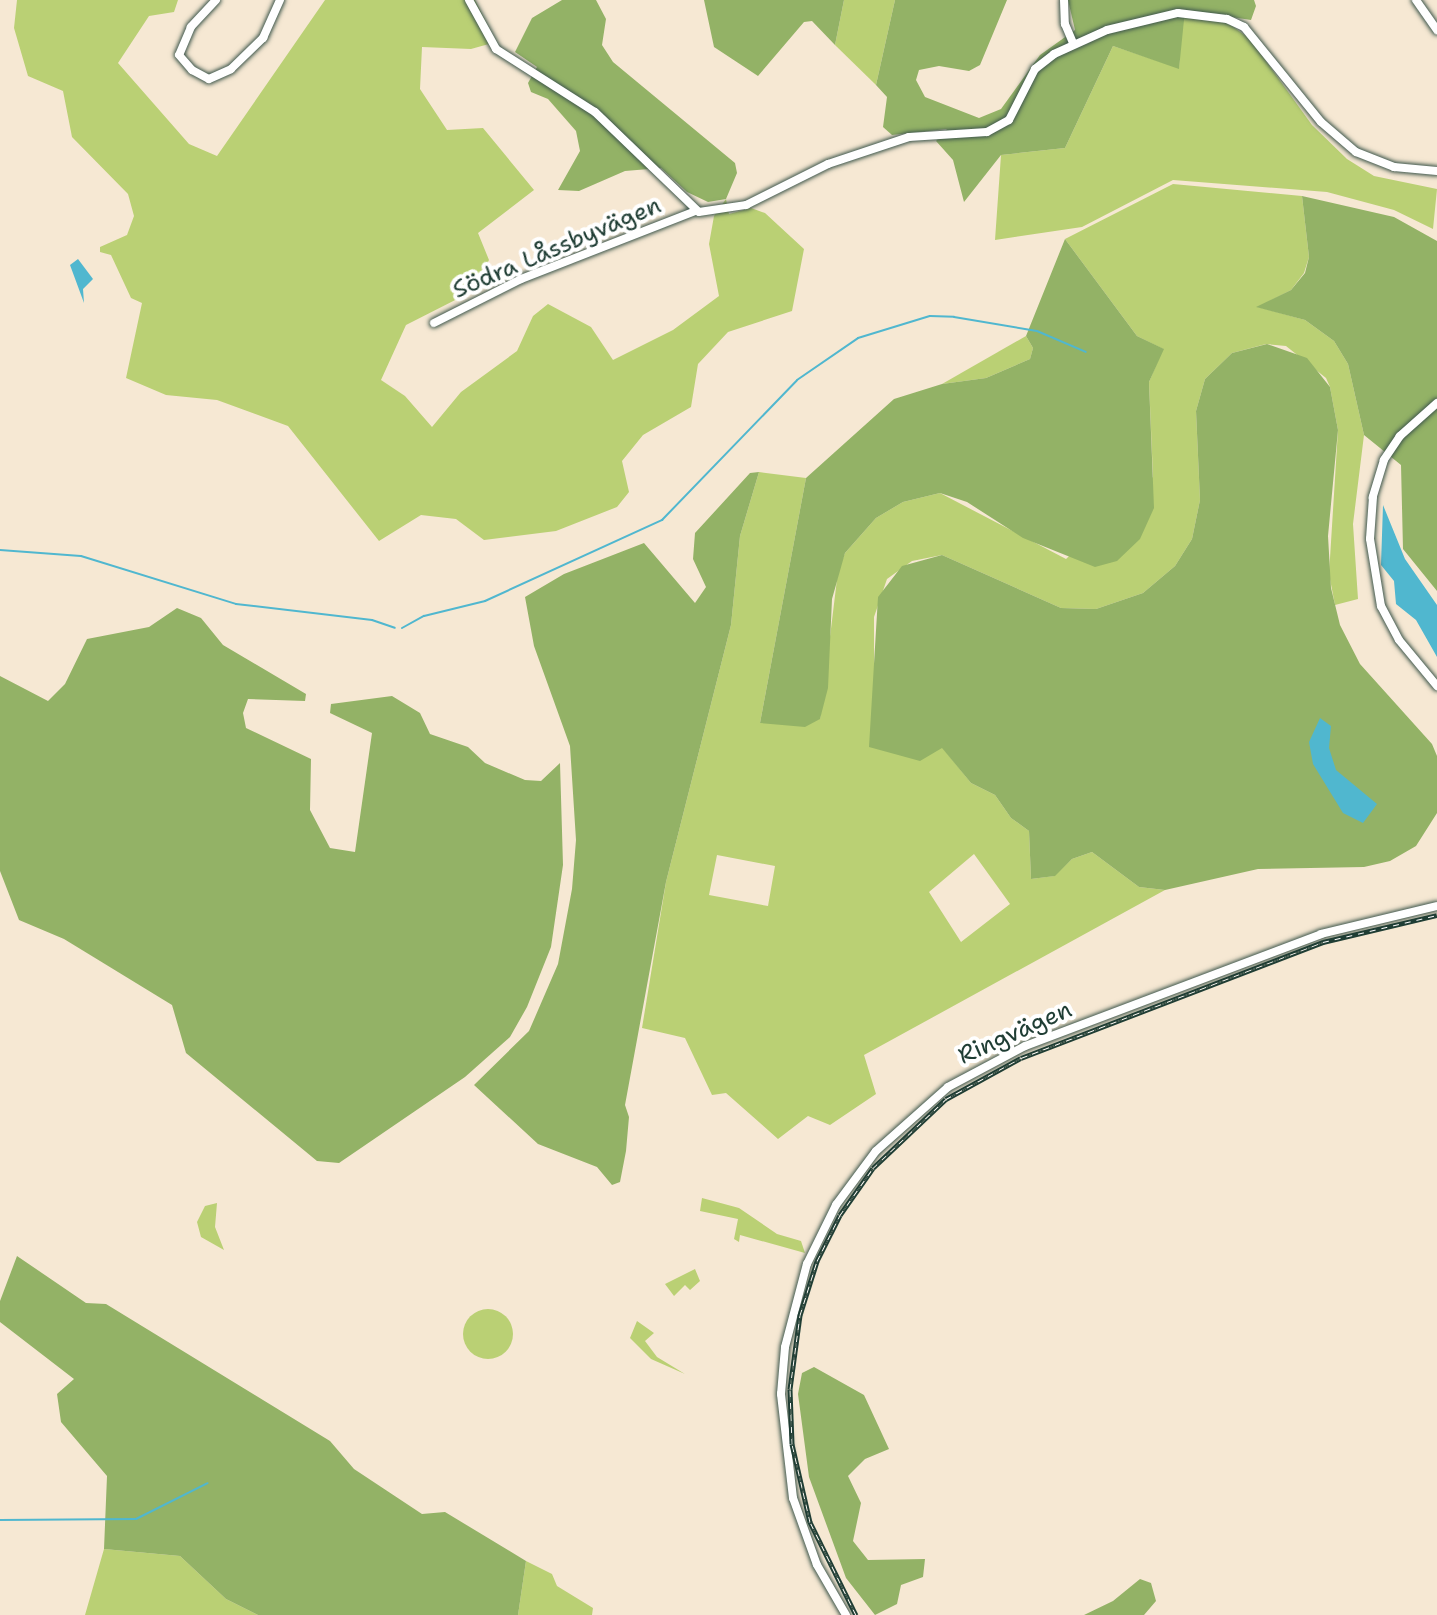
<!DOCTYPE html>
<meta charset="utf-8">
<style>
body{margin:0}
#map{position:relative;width:1437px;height:1615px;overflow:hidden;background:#f6e8d3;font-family:"Shantell Sans",sans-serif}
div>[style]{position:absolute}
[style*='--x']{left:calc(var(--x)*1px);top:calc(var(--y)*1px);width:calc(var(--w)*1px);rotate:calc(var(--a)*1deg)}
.green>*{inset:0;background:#bad074}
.round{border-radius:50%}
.forest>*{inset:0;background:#93b266}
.water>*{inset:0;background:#50b7cf}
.stream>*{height:2px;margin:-1px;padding:0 1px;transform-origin:1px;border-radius:1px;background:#50b7cf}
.roads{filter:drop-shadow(0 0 2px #3f574c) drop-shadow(0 0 2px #3f574c)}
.street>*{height:8px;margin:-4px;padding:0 4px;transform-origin:4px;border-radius:4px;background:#fff}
.rail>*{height:5px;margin-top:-2.5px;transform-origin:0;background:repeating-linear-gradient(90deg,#fff 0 6px,#1f3d34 0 12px);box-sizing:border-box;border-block:2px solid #1f3d34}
span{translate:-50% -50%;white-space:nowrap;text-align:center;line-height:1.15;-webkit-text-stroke:8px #fff;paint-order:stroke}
.street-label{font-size:24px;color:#1f3d34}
</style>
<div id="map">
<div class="green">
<i style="clip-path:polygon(17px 0,178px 0,174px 12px,149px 16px,118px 63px,189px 144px,217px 156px,325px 0,475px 0,496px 42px,471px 49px,422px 47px,420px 89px,447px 130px,483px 128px,534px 190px,478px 233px,489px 260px,471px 292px,406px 325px,381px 380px,405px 396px,432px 427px,461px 392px,517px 351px,533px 316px,548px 304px,591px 327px,613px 360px,673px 330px,719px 296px,709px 244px,714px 216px,726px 199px,729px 214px,751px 208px,765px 213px,804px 249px,792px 311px,728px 332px,698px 364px,691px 407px,643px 435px,622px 461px,629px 492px,617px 507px,556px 531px,484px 540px,456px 519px,421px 515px,379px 541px,288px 426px,217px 400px,166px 395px,126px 378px,142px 303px,131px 298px,111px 255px,100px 252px,100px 247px,127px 235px,134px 216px,128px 194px,72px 137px,63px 91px,28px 76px,14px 28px)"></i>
<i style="clip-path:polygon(844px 0,895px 0,876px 85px,835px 45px)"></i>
<i style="clip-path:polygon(1200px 17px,1228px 23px,1250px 39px,1312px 125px,1347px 159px,1374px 176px,1437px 189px,1433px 229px,1394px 210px,1327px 192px,1173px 180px,1082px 227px,995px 240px,1001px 155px,1065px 148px,1113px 46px,1179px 68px,1182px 18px)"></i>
<i style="clip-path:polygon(evenodd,1173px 184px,1302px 196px,1309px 257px,1304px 273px,1291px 290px,1258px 307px,1305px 320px,1334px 341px,1348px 364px,1364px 435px,1353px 524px,1358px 599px,1335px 605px,1329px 574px,1338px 430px,1330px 387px,1326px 378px,1286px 346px,1266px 344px,1232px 353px,1205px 379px,1196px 411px,1200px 500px,1192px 539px,1175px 566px,1143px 593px,1096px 609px,1061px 608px,942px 555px,912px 561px,887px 579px,874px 617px,874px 719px,942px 747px,971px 783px,995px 795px,1011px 818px,1029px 831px,1031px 879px,1054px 876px,1072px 859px,1092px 852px,1139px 887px,1165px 890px,864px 1055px,876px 1094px,830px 1125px,808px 1116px,778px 1139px,726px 1093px,712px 1095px,685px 1038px,642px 1028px,666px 882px,731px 625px,740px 536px,759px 472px,806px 478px,760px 723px,820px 719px,838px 571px,845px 553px,876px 518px,903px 502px,940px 493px,1066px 559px,1153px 477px,1149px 382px,1163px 349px,1137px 336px,1065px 239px,1173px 184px,974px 854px,1010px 904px,961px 942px,929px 892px,974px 854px,1173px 184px,717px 855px,775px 866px,768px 906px,709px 895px,717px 855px)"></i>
<i style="clip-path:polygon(1026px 336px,1033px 348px,1030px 359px,986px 378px,942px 384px)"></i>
<i style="clip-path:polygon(702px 1198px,739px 1208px,777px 1234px,801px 1241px,805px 1253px,740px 1235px,739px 1242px,734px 1239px,738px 1219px,700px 1211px)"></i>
<i style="clip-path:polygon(217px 1203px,215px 1227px,224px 1250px,201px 1237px,197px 1222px,205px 1206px)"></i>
<i style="clip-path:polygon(695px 1269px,700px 1281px,690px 1290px,685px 1285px,674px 1296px,665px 1284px)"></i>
<i class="round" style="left:463px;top:1309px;width:50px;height:50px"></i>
<i style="clip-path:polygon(637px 1321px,654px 1333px,645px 1341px,657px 1357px,685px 1374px,651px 1359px,630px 1338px)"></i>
<i style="clip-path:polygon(104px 1549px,180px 1556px,226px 1599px,258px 1615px,85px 1615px)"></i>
<i style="clip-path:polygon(526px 1561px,552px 1574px,557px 1586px,593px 1608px,592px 1615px,518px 1615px)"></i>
</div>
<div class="forest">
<i style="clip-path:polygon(562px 0,596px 0,606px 19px,602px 45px,613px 62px,735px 163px,737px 173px,726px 199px,708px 202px,687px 192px,661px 168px,625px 171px,579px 191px,558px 190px,580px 151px,576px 131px,548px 99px,531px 92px,528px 83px,537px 67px,515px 52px,532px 18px)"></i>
<i style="clip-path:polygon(704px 0,844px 0,835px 45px,812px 21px,804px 22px,758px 76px,714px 47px)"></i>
<i style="clip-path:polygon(895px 0,1007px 0,980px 65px,969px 71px,939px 66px,919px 70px,916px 80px,925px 97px,979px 118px,1001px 109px,1040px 55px,1075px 30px,1068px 0,1254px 0,1256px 6px,1251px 20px,1185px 10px,1179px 69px,1113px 46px,1065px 148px,1001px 155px,964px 202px,953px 160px,936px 141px,947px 129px,892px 135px,883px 127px,887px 97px,876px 85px)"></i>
<i style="clip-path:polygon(1302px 196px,1394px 217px,1437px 241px,1437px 591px,1403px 549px,1401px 465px,1364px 435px,1348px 364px,1334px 341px,1305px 320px,1256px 307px,1291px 290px,1305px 273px,1309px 257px)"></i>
<i style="clip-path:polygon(1065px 239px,1137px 336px,1164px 349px,1149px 382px,1154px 508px,1140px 539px,1117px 561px,1095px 567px,1023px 538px,967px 502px,940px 493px,903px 502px,876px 518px,845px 553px,832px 599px,828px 688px,820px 719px,805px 727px,760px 723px,806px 478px,894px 399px,942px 384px,986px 378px,1030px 359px,1033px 348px,1026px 336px)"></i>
<i style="clip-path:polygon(1267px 344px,1307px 358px,1330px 387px,1338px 430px,1328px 536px,1331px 588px,1340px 625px,1360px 664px,1432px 744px,1437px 756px,1437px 813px,1416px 846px,1390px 861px,1364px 867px,1258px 869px,1165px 890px,1139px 887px,1092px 852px,1072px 859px,1055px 876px,1031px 879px,1029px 831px,1011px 818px,995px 795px,971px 783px,942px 748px,920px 761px,869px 747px,878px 597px,902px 566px,942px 555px,1061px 608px,1096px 609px,1143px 593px,1175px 566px,1192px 539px,1200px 500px,1196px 411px,1205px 379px,1232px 353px)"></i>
<i style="clip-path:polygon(759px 472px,740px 536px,731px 625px,666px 882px,625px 1105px,629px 1117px,626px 1151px,620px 1182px,612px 1185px,597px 1167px,538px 1144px,474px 1085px,529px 1031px,558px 964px,572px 889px,576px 840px,570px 746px,534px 646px,525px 597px,564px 574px,644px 543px,695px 603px,706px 587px,693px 559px,695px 533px,750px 473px)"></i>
<i style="clip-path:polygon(177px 608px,201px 618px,223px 645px,306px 694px,305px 701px,248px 699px,243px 713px,246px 728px,311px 759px,310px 810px,330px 848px,355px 852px,372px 733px,330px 713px,331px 704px,392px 696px,420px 713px,430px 734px,468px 747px,485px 763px,525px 780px,541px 781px,560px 763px,563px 865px,551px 947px,527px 1007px,510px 1037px,465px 1077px,339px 1163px,317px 1161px,186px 1053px,172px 1005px,64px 939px,19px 920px,0 871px,0 676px,48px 701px,65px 684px,87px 639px,149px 627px)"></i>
<i style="clip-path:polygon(17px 1256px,86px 1303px,106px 1304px,330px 1441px,354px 1469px,422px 1514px,445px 1512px,526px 1561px,518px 1615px,258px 1615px,226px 1599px,180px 1556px,104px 1549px,107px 1476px,61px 1422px,57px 1394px,74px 1379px,0 1322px,0 1301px)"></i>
<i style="clip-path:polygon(814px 1367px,864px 1395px,889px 1449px,865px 1459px,848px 1476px,861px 1503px,853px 1541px,868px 1560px,925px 1559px,923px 1577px,901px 1585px,897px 1604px,875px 1615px,846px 1578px,809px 1477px,798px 1394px,802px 1373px)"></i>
<i style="clip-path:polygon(1140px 1579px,1151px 1583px,1156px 1601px,1144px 1615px,1084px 1615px,1113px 1601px)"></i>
</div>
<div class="water">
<i style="clip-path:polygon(78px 259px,93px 279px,83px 289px,84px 303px,70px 265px)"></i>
<i style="clip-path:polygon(1383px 505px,1405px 559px,1437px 605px,1437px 657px,1416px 620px,1396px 604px,1394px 581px,1381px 565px)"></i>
<i style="clip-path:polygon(1320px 718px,1331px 726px,1329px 748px,1336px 770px,1377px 804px,1363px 823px,1343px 813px,1313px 764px,1309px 742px)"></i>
</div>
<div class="stream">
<i style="--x:0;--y:550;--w:81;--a:4.2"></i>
<i style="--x:81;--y:556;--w:162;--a:17.2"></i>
<i style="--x:236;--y:604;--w:137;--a:6.7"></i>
<i style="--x:372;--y:620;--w:24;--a:19"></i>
<i style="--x:402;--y:628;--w:25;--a:-29"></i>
<i style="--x:424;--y:616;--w:63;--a:-13.8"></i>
<i style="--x:485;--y:601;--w:195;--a:-24.6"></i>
<i style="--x:662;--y:520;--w:194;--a:-46"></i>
<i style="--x:797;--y:380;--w:74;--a:-34.5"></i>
<i style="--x:858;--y:338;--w:75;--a:-17"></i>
<i style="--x:930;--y:316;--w:24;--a:2"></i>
<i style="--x:954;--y:317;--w:84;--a:9.6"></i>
<i style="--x:1037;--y:331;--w:53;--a:23.2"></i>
<i style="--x:0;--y:1520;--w:136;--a:-0.4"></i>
<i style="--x:136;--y:1519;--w:80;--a:-26.6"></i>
</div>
<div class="roads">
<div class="street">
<i style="--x:216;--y:0;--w:37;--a:133"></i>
<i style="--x:191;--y:27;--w:30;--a:113"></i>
<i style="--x:179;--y:55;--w:20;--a:49"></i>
<i style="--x:192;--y:70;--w:19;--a:28"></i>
<i style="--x:209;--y:79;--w:24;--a:-24"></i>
<i style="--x:231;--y:69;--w:45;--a:-44.1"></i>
<i style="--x:263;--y:38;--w:42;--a:-65.9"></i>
<i style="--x:469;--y:0;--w:56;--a:61.1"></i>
<i style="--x:496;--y:49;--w:117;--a:32.5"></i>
<i style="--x:595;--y:112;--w:144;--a:43.9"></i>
<i style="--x:699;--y:212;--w:48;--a:-8.5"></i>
<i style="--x:746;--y:205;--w:92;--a:-26.6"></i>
<i style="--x:828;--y:164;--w:85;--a:-18.4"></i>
<i style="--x:909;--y:137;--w:78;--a:-3.7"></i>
<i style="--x:987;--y:132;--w:25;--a:-29"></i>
<i style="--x:1009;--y:120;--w:57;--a:-63"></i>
<i style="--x:1035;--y:69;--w:24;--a:-38"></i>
<i style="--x:1054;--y:54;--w:58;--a:-24.4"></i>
<i style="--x:1107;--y:30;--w:73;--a:-13.5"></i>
<i style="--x:1178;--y:13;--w:49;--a:7"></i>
<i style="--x:1227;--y:19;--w:19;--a:25"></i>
<i style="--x:1244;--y:27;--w:122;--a:51"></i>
<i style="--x:1321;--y:122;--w:46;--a:40.6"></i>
<i style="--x:1356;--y:152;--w:41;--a:21.5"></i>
<i style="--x:1394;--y:167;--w:43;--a:5.3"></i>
<i style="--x:1064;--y:0;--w:24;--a:88"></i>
<i style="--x:1065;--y:24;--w:21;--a:67"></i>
<i style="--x:1416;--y:0;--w:37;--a:55"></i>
<i style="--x:434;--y:323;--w:97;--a:-26.8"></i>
<i style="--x:521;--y:279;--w:187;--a:-21.3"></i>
<i style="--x:1437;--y:403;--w:50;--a:138.3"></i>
<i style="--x:1400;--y:436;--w:29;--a:124"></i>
<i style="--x:1384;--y:460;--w:39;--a:107"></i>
<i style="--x:1373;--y:497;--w:42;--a:94.1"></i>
<i style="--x:1370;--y:539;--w:68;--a:80.7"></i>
<i style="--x:1381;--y:606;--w:38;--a:62"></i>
<i style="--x:1399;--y:640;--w:60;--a:50.4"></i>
<i style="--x:846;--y:1615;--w:58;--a:-120.1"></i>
<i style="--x:817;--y:1565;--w:71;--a:-109.7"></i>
<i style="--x:793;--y:1498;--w:105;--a:-96.6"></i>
<i style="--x:781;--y:1394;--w:47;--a:-85.1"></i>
<i style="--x:785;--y:1347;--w:86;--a:-75.2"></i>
<i style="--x:807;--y:1264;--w:66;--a:-63.8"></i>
<i style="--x:836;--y:1205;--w:67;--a:-53.5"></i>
<i style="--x:876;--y:1151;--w:96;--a:-41.6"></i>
<i style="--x:948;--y:1087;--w:87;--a:-28"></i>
<i style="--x:1025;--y:1046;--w:316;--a:-20.7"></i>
<i style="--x:1321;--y:934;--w:119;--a:-13.6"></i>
</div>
</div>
<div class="rail">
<i style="--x:856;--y:1615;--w:104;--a:-116.3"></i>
<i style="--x:810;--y:1522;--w:80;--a:-103"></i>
<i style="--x:792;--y:1444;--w:55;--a:-92.1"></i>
<i style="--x:790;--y:1389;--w:75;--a:-82.3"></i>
<i style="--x:800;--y:1315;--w:57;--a:-72.5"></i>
<i style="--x:817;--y:1261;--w:51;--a:-63.4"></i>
<i style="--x:840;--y:1215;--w:57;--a:-54.9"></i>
<i style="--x:873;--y:1168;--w:100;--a:-43.4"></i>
<i style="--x:946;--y:1099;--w:85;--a:-28.7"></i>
<i style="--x:1021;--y:1058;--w:324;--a:-21"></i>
<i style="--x:1323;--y:942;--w:117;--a:-13.3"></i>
</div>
<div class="street-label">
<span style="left:557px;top:248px;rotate:-23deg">Södra Låssbyvägen</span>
<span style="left:1015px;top:1033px;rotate:-24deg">Ringvägen</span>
</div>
</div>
